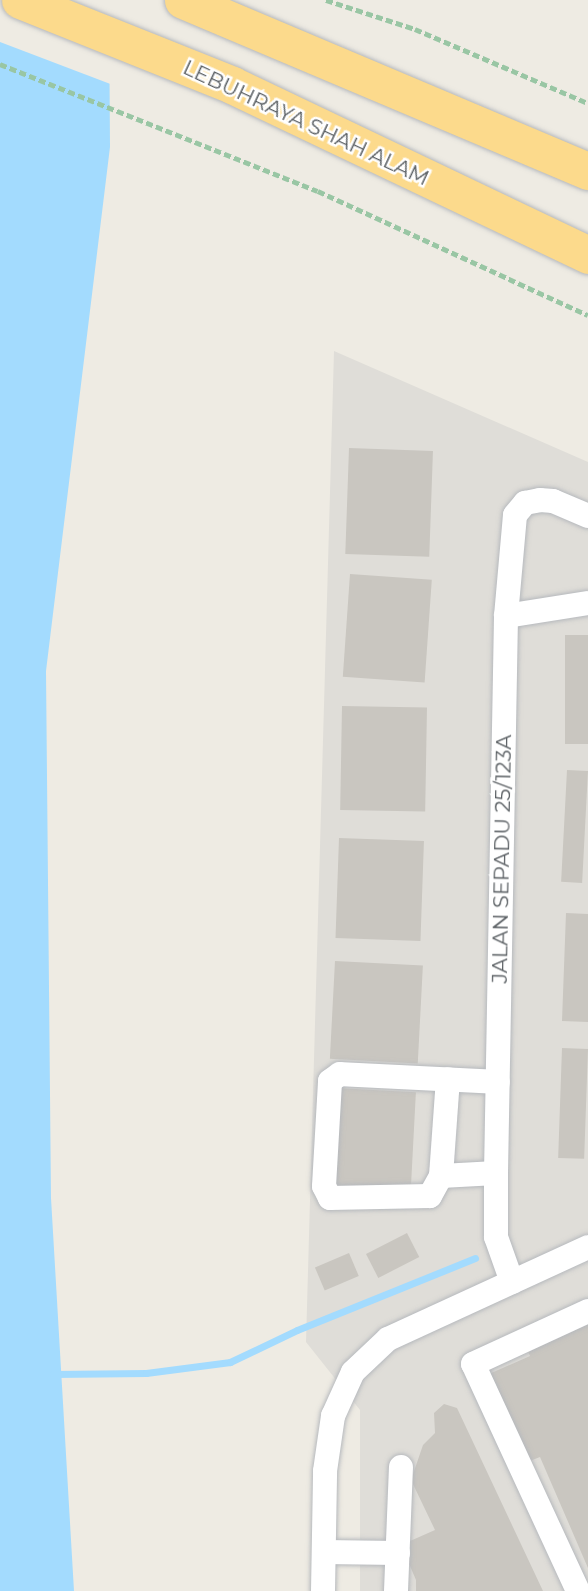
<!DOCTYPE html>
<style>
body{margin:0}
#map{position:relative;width:588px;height:1591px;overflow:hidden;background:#eeebe3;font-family:Montserrat,sans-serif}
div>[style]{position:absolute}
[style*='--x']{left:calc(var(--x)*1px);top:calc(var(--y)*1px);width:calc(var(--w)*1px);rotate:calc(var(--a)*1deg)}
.industrial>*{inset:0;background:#dfddd8}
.water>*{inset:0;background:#a3dbfe}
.pier>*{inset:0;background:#eeebe3}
.stream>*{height:7px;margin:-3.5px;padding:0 3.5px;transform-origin:3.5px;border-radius:3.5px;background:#a3dbfe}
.building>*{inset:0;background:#c9c6c0;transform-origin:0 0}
.path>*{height:4.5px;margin-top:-2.25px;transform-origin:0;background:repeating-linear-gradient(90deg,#99c6a4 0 7px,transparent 0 10.5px)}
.roads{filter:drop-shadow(0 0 2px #b6b9bd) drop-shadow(0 0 2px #b6b9bd)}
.minor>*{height:24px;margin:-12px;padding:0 12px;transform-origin:12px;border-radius:12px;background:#fff}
.highway>*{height:37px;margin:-18.5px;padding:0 18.5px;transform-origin:18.5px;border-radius:18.5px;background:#fcda8c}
span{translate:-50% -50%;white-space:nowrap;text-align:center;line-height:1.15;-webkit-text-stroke:5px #fff;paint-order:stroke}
.street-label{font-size:21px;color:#5b6064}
</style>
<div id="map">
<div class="industrial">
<i style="clip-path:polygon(334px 351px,588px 462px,588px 1591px,360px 1591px,360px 1410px,306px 1342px)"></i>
</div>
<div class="water">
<i style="clip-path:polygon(0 0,109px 0,110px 147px,46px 671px,51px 1198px,74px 1591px,0 1591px)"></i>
</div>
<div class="pier">
<i style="clip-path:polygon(0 0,113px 0,113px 85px,0 42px)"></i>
</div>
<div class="stream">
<i style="--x:53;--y:1374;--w:93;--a:-0.6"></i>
<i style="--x:146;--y:1373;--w:85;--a:-7.5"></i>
<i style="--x:230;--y:1362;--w:74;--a:-25.5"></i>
<i style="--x:297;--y:1330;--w:192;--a:-22"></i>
</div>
<div class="building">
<i style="left:349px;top:448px;width:84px;height:106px;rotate:2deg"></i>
<i style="left:350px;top:574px;width:82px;height:103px;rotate:4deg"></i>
<i style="left:588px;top:635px;width:109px;height:23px;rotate:90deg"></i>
<i style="left:342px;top:706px;width:85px;height:104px;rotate:1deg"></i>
<i style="left:567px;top:770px;width:21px;height:112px;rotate:3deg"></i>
<i style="left:339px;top:838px;width:85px;height:100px;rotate:2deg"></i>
<i style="clip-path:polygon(566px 913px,588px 914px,588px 1022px,562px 1021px)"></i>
<i style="left:335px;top:961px;width:88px;height:98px;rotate:3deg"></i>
<i style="left:562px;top:1048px;width:26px;height:110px;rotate:2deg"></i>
<i style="left:336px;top:1088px;width:80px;height:100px;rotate:3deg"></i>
<i style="left:407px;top:1233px;width:27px;height:46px;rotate:63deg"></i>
<i style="left:349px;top:1253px;width:25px;height:37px;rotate:67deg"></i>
<i style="clip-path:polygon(588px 1323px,588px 1568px,540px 1457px,527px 1462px,489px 1374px,530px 1356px,527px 1349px)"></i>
<i style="clip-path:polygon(444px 1404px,457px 1408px,543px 1591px,416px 1591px,416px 1580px,401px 1545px,435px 1530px,411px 1480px,423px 1445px,435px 1433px,434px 1413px)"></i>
</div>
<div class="path">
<i style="--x:326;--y:0;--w:94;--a:18"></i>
<i style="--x:415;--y:29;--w:188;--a:23.2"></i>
<i style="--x:0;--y:64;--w:342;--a:21.8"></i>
<i style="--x:318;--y:191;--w:297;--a:24.7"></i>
</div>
<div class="roads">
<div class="minor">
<i style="--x:506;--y:616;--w:83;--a:-9"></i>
<i style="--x:496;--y:1173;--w:55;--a:176.9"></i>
<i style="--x:441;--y:1176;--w:23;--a:119"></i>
<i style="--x:430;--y:1196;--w:100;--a:178.9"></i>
<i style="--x:330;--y:1198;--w:13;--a:-117"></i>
<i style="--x:324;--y:1186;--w:105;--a:-86.7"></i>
<i style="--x:330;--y:1081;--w:12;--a:-35"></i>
<i style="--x:340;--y:1074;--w:158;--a:2.9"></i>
<i style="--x:441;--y:1176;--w:97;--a:-85.9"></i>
<i style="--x:512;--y:1282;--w:48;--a:-109.6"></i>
<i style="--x:496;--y:1237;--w:64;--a:-90"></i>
<i style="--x:496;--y:1173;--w:557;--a:-88.97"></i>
<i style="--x:506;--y:616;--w:101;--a:-84.9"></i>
<i style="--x:515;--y:515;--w:16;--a:-50"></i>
<i style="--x:525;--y:503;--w:15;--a:-11"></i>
<i style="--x:540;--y:500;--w:13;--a:4"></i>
<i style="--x:553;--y:501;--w:38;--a:23"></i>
<i style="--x:324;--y:1552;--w:74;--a:0.8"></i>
<i style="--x:323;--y:1591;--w:120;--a:-89"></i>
<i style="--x:325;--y:1471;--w:56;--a:-81.7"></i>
<i style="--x:333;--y:1416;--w:48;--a:-65.6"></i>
<i style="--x:353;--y:1372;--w:48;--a:-43.3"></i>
<i style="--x:388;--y:1339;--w:220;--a:-24.7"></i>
<i style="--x:396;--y:1591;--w:124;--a:-87.7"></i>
<i style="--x:578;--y:1591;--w:250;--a:-114.8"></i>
<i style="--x:473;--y:1364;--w:127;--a:-24.7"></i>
</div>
<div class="highway">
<i style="--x:20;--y:0;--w:228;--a:21.8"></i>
<i style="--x:232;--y:85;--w:395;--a:25.5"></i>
<i style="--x:183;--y:0;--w:440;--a:22.9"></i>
</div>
</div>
<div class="street-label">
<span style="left:306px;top:123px;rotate:25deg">LEBUHRAYA SHAH ALAM</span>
<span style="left:502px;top:859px;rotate:-89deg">JALAN SEPADU 25/123A</span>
</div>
</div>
